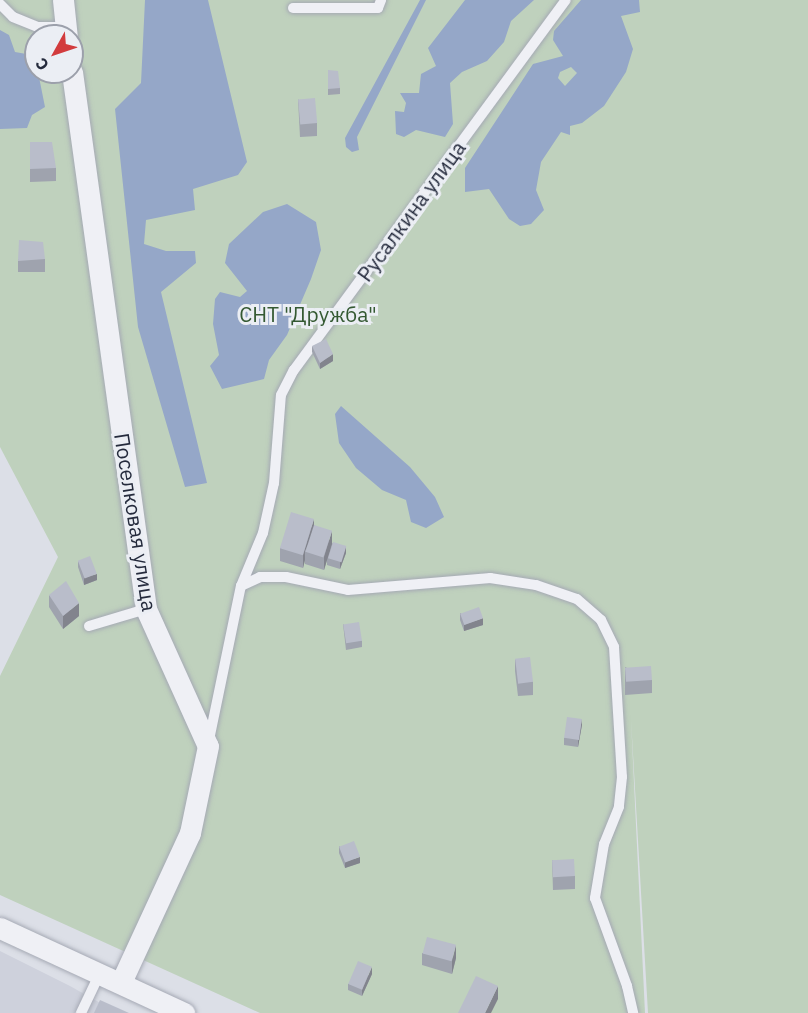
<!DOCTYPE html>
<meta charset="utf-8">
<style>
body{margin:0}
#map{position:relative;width:808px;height:1013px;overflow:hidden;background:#dcdfe7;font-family:"IBM Plex Sans",sans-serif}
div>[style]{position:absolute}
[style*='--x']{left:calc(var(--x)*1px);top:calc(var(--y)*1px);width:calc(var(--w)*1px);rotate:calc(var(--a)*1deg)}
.built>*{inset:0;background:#ced1dc}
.green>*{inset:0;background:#bfd1bd}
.water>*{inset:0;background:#95a7c8}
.roads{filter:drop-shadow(0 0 2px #a5a9b4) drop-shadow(0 0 2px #a5a9b4)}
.lane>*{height:10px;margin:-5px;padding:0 5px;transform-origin:5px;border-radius:5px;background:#eff0f5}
.street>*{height:21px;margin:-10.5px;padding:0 10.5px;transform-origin:10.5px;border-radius:10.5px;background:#eff0f5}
.wall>*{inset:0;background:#9fa3ae;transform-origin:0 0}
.shaded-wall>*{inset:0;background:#82848d}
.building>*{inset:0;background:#b9bdca;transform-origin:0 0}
span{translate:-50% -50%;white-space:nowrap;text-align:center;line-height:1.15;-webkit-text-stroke:6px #ebeef4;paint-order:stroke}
.street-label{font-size:21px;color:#252b3d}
.park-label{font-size:21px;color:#345932}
.north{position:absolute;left:24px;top:24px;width:60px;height:60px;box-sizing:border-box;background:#ebeef4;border:2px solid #9ca0ab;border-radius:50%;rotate:230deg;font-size:16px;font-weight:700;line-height:24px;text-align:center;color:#252b3d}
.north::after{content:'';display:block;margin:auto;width:21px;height:27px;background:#d23b3d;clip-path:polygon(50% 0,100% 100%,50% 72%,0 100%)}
</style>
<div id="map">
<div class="built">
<i style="clip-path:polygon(0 951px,70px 986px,118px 1013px,0 1013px)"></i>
</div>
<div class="green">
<i style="clip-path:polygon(evenodd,0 0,808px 0,808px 1013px,648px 1013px,631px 720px,645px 1013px,260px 1013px,0 895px,0 676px,58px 557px,0 447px,0 0,36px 36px,72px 36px,72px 72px,36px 72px,36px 36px)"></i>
</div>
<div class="water">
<i style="clip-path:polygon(145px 0,208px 0,247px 162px,238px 175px,193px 189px,195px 210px,146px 220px,144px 244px,166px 251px,195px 251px,196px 263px,161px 292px,207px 483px,185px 487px,138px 327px,115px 109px,141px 83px)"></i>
<i style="clip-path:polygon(420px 0,426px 0,357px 137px,359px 150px,352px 152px,346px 147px,345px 138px)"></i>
<i style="clip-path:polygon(465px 0,534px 0,511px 21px,504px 42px,487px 61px,462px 72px,450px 83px,453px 124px,445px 137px,416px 130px,404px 137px,396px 134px,395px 111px,404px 112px,406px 103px,400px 93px,419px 93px,421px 74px,436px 66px,428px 48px)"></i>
<i style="clip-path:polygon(evenodd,581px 0,639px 0,640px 12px,621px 16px,633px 49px,626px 72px,604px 106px,582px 123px,570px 126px,570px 135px,561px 132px,541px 162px,536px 190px,544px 210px,531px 224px,520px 226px,509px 219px,489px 189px,465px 192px,465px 168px,533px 64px,563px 56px,553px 40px,554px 31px,581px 0,571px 67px,577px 73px,565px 86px,558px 78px,560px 72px,571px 67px)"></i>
<i style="clip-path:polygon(0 30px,9px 35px,15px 52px,32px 55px,38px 72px,45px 107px,32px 115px,27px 128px,0 129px)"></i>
<i style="clip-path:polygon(287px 204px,316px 222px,321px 250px,311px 279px,287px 335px,269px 360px,264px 379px,222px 389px,210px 366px,219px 355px,213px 324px,215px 299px,220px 292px,240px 297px,247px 291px,225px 263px,229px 244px,263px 212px)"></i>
<i style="clip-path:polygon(341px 406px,410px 467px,435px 497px,444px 517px,426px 528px,411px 522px,406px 500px,382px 490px,356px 468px,339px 443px,335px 414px)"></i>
</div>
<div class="roads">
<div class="lane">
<i style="--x:0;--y:4;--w:18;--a:45"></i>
<i style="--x:13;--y:17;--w:27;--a:22"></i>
<i style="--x:38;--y:27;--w:28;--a:0"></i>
<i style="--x:293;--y:8;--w:85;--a:0"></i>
<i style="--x:378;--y:8;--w:9;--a:-69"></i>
<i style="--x:241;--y:586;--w:21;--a:-25"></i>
<i style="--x:260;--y:577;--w:26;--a:0"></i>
<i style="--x:286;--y:577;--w:63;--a:11.8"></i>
<i style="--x:348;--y:590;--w:143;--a:-4.8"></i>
<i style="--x:490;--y:578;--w:47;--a:8.7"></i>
<i style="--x:536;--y:585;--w:43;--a:18.9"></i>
<i style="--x:577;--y:599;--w:32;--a:41"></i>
<i style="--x:601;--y:620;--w:30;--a:64"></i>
<i style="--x:614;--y:647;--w:130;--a:86.5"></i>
<i style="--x:622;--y:777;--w:30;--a:96"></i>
<i style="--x:619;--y:807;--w:40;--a:112"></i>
<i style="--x:604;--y:844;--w:55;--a:99.5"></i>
<i style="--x:595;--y:898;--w:94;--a:70"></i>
<i style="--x:627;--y:986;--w:28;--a:77"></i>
<i style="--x:89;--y:626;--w:59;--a:-16.6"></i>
<i style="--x:209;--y:740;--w:157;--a:-78.3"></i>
<i style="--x:241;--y:586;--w:57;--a:-67.5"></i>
<i style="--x:263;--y:533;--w:51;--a:-77.6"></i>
<i style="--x:274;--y:483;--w:88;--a:-85.5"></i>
<i style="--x:281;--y:395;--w:28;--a:-63"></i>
<i style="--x:294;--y:370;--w:459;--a:-53.7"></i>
<i style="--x:81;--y:1013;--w:44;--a:-64.6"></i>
</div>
<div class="street">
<i style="--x:63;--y:0;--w:36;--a:84"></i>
<i style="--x:72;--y:72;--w:542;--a:82.15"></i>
<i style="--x:146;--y:609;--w:150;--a:65.7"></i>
<i style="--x:208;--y:746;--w:89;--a:101.7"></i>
<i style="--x:190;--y:833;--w:164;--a:114.8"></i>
<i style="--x:0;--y:928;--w:203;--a:24.8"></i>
</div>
</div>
<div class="wall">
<i style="clip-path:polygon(328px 70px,340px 88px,340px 94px,328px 95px)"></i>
<i style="clip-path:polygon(298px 99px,317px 123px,317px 136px,300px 137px)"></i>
<i style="clip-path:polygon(30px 142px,56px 168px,56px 181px,30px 182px)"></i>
<i style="left:45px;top:259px;width:13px;height:27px;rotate:90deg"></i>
<i style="clip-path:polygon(312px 346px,333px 361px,320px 369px,312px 352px)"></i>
<i style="clip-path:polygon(314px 525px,332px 543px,346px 553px,340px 569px,327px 565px,327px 560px,324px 570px,305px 564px,305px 560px,303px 568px,280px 561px,280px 548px)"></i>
<i style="clip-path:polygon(78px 561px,97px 580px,84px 585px,78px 567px)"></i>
<i style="clip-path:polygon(49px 595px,79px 616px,63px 629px,49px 607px)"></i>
<i style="clip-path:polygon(460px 613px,483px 625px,464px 631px,460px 620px)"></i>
<i style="clip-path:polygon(343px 624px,362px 641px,362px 647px,346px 650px)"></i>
<i style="clip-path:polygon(515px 659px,533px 682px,533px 695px,518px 696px,515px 671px)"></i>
<i style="clip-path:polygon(625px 667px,652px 680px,652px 693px,625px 695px)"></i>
<i style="clip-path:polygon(582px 725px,578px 747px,564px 745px,564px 738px)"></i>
<i style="clip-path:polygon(339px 846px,360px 863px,345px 868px,339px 853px)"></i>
<i style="clip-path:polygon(552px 860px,575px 876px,575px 889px,553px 890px)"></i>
<i style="clip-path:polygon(422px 953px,456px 958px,452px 974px,422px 965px)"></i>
<i style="clip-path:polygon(372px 974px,362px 996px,348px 990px,348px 984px)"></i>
</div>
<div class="shaded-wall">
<i style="clip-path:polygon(333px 354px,333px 361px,320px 369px,320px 363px)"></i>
<i style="clip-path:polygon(314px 519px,314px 532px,305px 551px,305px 560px,303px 568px,303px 555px)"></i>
<i style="clip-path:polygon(332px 531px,332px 544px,324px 570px,324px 557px)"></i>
<i style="clip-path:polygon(346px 546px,346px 553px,340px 569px,340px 563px)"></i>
<i style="clip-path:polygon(97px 574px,97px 580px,84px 585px,84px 578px)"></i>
<i style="clip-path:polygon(79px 603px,79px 616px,63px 629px,63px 616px)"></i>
<i style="clip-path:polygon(483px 618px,483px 625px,464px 631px,464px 625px)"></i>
<i style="clip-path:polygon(582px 719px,582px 725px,578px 747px,578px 741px)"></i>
<i style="clip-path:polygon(360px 857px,360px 863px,345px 868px,345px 862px)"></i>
<i style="clip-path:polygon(456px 945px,456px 958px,452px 974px,452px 961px)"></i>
<i style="clip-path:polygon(372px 967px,372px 974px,362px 996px,362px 990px)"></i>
<i style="clip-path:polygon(498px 986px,498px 999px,491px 1013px,485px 1013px)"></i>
</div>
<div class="building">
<i style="clip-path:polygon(328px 70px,338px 71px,340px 88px,328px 89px)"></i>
<i style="left:315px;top:98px;width:25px;height:17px;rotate:85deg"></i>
<i style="clip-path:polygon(30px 142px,52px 142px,56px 168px,30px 169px)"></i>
<i style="clip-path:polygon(19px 240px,43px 242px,45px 259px,18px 261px)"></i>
<i style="clip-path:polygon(326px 339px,333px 354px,320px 363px,312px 346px)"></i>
<i style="left:291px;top:512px;width:24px;height:38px;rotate:17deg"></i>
<i style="left:314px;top:525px;width:19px;height:28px;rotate:18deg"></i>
<i style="left:333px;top:542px;width:14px;height:17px;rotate:17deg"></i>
<i style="left:90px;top:556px;width:19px;height:13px;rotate:69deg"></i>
<i style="clip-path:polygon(66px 581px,79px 603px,63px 616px,49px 595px)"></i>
<i style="left:479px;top:607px;width:12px;height:20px;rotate:70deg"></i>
<i style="left:359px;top:622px;width:19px;height:16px;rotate:81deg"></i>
<i style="left:530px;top:657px;width:25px;height:15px;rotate:83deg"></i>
<i style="left:651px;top:666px;width:14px;height:26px;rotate:86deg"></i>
<i style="left:567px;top:717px;width:15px;height:21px;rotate:8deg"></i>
<i style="left:354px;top:841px;width:17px;height:16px;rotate:69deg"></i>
<i style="left:574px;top:859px;width:17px;height:22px;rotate:87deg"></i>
<i style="left:427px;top:937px;width:30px;height:17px;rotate:15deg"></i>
<i style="left:358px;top:961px;width:15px;height:25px;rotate:23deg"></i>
<i style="clip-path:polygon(476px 976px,498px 986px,485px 1013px,458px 1013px)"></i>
<i style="clip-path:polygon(100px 1000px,129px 1013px,94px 1013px)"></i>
</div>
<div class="street-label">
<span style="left:411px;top:211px;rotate:-54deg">Русалкина улица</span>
<span style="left:136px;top:522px;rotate:81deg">Поселковая улица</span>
</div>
<div class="park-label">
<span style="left:308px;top:314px">СНТ "Дружба"</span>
</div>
<div class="north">С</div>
</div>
